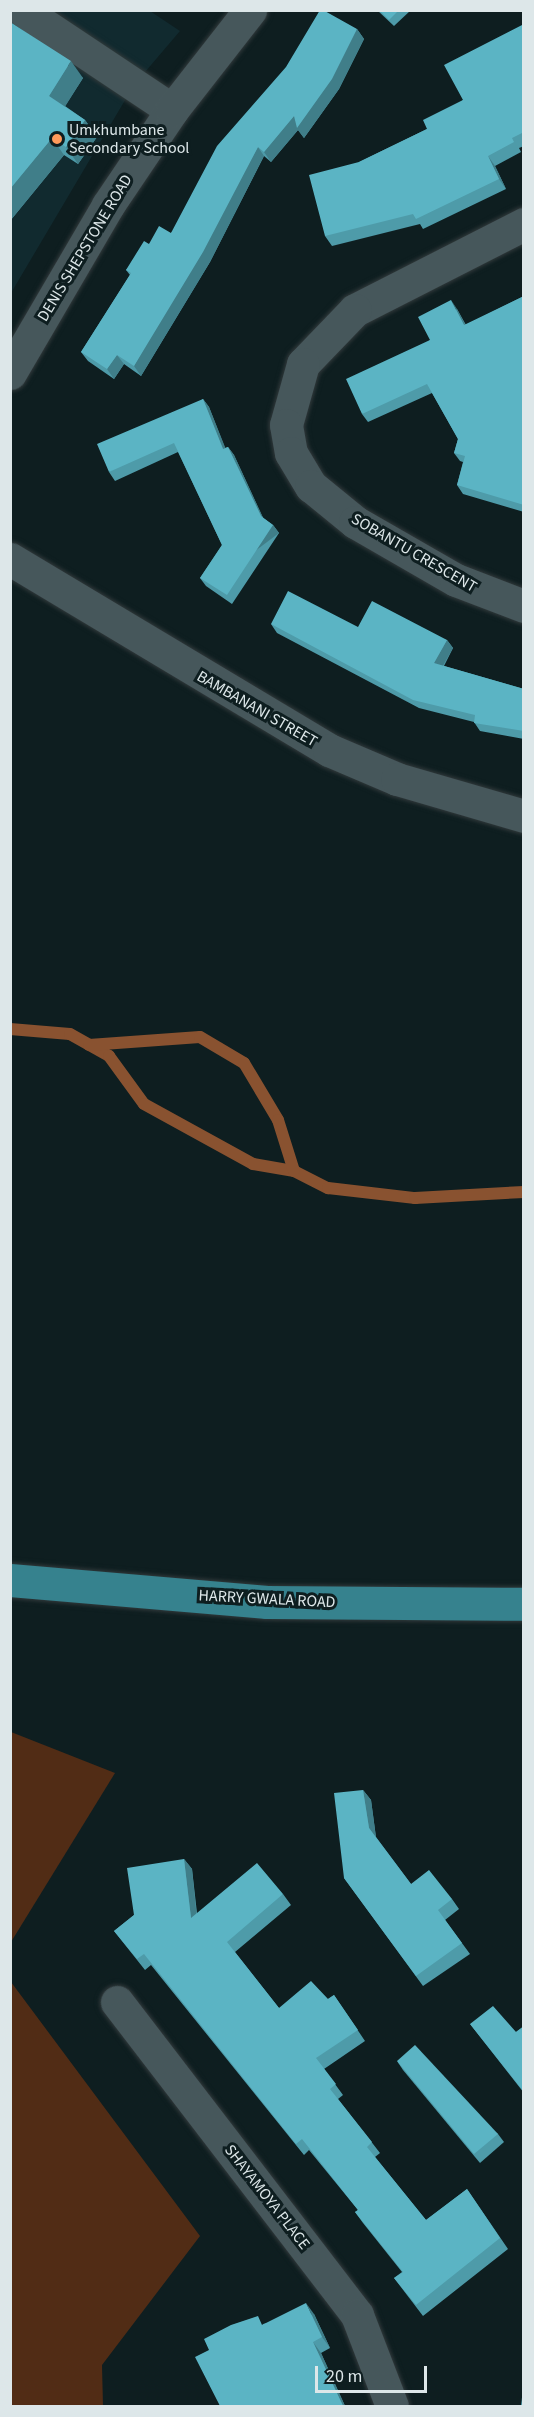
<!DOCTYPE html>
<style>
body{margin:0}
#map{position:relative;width:534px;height:2417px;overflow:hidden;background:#0e1e20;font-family:"Source Sans 3",sans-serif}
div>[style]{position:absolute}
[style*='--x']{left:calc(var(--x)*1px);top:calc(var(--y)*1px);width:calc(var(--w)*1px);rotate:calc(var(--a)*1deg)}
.built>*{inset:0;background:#112a2f}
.green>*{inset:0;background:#512c15}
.stream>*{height:12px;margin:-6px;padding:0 6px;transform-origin:6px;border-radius:6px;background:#895230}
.roads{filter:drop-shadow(0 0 2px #31393b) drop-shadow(0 0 2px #31393b)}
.minor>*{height:33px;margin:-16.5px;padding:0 16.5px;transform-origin:16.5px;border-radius:16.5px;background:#46575b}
.major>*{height:33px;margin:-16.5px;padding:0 16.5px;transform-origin:16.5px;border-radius:16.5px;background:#36828e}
.wall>*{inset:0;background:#4e9ba9}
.shaded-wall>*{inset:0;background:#407e89;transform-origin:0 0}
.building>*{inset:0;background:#5bb4c4}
.dots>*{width:16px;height:16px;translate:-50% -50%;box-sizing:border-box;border:3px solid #0e1e20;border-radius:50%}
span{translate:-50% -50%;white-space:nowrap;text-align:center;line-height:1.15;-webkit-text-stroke:6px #0e1e20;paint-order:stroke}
.poi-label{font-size:16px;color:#dde7e9}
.left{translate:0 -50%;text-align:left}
.street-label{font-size:16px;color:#dde7e9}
.frame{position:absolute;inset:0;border:12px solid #dde7e9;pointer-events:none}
.scale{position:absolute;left:315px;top:2366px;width:112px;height:27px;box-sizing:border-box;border:3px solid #dde7e9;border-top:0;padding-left:8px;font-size:18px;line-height:21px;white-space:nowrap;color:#dde7e9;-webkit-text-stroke:4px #0e1e20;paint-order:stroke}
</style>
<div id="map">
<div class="built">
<i style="clip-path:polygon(11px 11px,150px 11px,180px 31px,134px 85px,11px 293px)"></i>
</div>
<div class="green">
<i style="clip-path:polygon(11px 1732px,115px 1773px,11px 1942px)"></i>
<i style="clip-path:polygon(11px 1982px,200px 2236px,102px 2365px,103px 2406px,11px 2406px)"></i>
</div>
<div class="stream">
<i style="--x:10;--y:1029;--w:60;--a:4.8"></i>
<i style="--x:70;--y:1034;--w:45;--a:29.4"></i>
<i style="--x:109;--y:1056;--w:59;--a:53.9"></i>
<i style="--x:144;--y:1104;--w:124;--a:28.8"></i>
<i style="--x:253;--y:1164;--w:42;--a:9.7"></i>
<i style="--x:294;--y:1171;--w:38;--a:27"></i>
<i style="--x:328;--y:1188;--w:88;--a:6.6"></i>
<i style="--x:415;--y:1198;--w:109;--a:-3.2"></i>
<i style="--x:89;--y:1045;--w:111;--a:-4.1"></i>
<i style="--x:200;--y:1037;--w:51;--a:30.6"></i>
<i style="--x:244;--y:1063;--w:66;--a:59.2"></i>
<i style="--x:278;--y:1120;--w:53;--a:72.6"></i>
</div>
<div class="roads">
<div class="minor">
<i style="--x:22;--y:10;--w:180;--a:33.7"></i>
<i style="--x:524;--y:224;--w:190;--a:153"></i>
<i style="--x:355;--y:310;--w:75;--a:133.9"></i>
<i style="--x:303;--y:364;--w:63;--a:105.6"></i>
<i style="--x:286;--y:425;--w:28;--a:80"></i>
<i style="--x:291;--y:453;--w:39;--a:59"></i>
<i style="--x:311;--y:486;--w:57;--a:39.3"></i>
<i style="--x:355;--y:522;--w:116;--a:29.9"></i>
<i style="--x:456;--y:580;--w:73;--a:20.9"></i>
<i style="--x:10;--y:373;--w:194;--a:-59.7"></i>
<i style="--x:108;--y:205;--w:115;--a:-56"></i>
<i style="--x:172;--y:110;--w:127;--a:-52"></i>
<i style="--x:10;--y:559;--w:372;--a:30.9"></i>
<i style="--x:329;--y:750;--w:74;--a:23.1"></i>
<i style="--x:397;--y:779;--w:132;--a:16.2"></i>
<i style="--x:117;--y:2002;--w:394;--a:52.5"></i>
<i style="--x:357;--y:2315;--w:97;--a:69"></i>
</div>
<div class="major">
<i style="--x:10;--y:1580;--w:258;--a:4.9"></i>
<i style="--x:267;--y:1602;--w:257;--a:0.4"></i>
</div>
</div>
<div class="wall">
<i style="clip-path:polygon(377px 10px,411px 10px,394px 26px)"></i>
<i style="clip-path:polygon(10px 22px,83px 78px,65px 106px,85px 120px,97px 137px,78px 164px,64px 155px,10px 221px)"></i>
<i style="clip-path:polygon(524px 24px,524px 146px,519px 148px,521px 152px,495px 166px,506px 189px,423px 229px,420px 224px,332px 246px,325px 236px,359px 162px,427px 129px,463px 100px)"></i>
<i style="clip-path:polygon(357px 29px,364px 39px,339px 89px,304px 138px,298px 130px,271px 162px,264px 156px,210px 262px,141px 376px,124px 364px,114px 379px,88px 361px,81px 352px,130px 275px,126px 270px,149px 244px,171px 233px)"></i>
<i style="clip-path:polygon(524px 296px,524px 512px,463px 494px,457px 485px,463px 462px,460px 461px,454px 453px,458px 439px,432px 393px,368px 422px,362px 414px,430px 340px,457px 309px,466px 325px)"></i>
<i style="clip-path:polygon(203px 399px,209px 407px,225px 448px,228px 447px,234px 455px,263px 518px,273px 525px,279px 533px,232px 604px,206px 586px,200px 578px,222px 545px,178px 452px,115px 481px,109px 472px)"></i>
<i style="clip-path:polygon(271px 624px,358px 627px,447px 640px,453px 648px,444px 666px,524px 689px,524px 739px,480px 731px,474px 722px,419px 708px,277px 633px)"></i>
<i style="clip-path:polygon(363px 1790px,371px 1800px,376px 1837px,411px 1884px,452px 1899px,459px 1909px,445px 1920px,470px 1954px,423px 1986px,344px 1878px)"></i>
<i style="clip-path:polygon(184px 1859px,192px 1869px,197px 1913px,283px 1894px,291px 1905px,235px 1952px,279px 2008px,328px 1999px,334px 1995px,365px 2041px,324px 2069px,343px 2095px,338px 2099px,380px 2153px,375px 2157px,426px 2220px,467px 2189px,508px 2249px,423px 2316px,394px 2278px,402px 2272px,363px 2223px,355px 2212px,358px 2210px,309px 2150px,304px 2155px,151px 1965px,145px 1970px,114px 1931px,134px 1915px)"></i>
<i style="clip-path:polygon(470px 2024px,516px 2032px,524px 2026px,524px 2093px)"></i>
<i style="clip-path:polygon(397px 2061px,498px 2134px,504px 2142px,480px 2163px,403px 2070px)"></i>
<i style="clip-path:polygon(314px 2314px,330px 2348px,321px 2353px,345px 2406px,220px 2406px,263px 2324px)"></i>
</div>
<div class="shaded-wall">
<i style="clip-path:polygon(357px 29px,364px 39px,339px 89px,304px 138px,298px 130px,271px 162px,264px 152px,294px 116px)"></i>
<i style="clip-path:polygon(71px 61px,83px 78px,61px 113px,49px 96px)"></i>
<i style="clip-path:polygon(85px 120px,97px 137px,78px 164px,66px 147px)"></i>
<i style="clip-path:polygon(52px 138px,64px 155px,10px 221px,10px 189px)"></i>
<i style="clip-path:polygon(258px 147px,264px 156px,210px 262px,141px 376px,134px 366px)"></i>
<i style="clip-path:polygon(488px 156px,495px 166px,506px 189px,499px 179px)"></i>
<i style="clip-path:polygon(451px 300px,457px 309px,470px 334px,464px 325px)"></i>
<i style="clip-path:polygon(117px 355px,124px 364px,114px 379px,107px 369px)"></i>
<i style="clip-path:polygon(203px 399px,209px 407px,229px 457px,223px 449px)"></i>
<i style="clip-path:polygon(228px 447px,234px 455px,266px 524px,261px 516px)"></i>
<i style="left:273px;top:525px;width:10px;height:84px;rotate:53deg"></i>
<i style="clip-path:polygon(447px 640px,453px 648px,440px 671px,434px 663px)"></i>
<i style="clip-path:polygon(363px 1790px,371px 1800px,376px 1838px,369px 1828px)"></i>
<i style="clip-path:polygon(184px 1859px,192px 1869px,198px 1929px,191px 1918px)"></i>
<i style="clip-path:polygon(306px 2303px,314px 2314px,330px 2348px,322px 2337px)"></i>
<i style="clip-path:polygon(313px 2342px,321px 2353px,345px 2406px,343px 2406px)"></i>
</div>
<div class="building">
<i style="clip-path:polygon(320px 10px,323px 10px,357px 29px,332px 79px,297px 128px,294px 116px,264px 152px,258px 147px,203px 252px,134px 366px,117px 355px,107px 369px,81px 352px,131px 273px,126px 270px,144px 241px,149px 244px,159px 226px,171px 233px,217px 146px,286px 67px)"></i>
<i style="clip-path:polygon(379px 10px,399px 10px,389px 20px)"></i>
<i style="clip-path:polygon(10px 22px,71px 61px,49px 96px,85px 120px,66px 147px,52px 138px,10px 189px)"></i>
<i style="clip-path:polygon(524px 24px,524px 132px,512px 138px,514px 142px,488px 156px,499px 179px,416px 219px,413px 214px,325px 236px,309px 175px,359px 162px,427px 129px,423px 120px,463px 100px,444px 65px)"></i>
<i style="clip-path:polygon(524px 296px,524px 505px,457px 485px,465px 456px,454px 453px,458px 439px,427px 384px,362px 414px,346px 379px,430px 340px,418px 317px,451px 300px,464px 325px)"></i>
<i style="clip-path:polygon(203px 399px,223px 449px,228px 447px,261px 516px,273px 525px,227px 595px,200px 578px,222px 545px,174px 443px,109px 472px,97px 444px)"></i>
<i style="clip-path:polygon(288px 591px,358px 627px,372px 601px,447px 640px,434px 663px,524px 689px,524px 731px,474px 723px,475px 715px,413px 700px,271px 624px)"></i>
<i style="clip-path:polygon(524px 754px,524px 777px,522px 776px)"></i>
<i style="clip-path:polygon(363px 1790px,369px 1828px,411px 1884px,429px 1870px,452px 1899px,438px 1910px,462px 1943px,416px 1976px,344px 1878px,334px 1793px)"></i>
<i style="clip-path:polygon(184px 1859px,191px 1918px,257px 1863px,283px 1894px,227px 1942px,279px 2008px,311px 1981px,328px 1999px,334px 1995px,358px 2030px,316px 2058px,336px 2084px,330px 2089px,372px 2142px,367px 2147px,426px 2220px,467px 2189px,500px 2238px,416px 2305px,394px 2278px,403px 2272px,355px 2212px,358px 2210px,302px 2139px,296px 2144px,144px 1954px,137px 1959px,114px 1931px,134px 1915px,127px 1868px)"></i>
<i style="clip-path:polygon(493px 2006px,516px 2032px,524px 2026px,524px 2092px,470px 2024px)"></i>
<i style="clip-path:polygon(415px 2045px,498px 2134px,474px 2154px,397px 2061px)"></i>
<i style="clip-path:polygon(306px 2303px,322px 2337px,313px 2342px,343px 2406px,220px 2406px,195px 2357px,209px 2350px,204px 2339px,231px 2325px,258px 2316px,262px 2325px)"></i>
<i style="clip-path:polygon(524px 2381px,524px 2406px,521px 2406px)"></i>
</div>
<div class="dots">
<i style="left:57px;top:139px;background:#ff9a5b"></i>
</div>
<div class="poi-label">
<span class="left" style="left:69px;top:139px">Umkhumbane<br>Secondary School</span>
</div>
<div class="street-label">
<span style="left:85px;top:248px;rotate:-59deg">DENIS SHEPSTONE ROAD</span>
<span style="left:414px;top:553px;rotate:30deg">SOBANTU CRESCENT</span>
<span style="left:257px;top:709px;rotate:30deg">BAMBANANI STREET</span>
<span style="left:267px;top:1599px;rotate:3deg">HARRY GWALA ROAD</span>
<span style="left:267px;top:2197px;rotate:52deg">SHAYAMOYA PLACE</span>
</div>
<div class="frame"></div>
<div class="scale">20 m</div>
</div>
